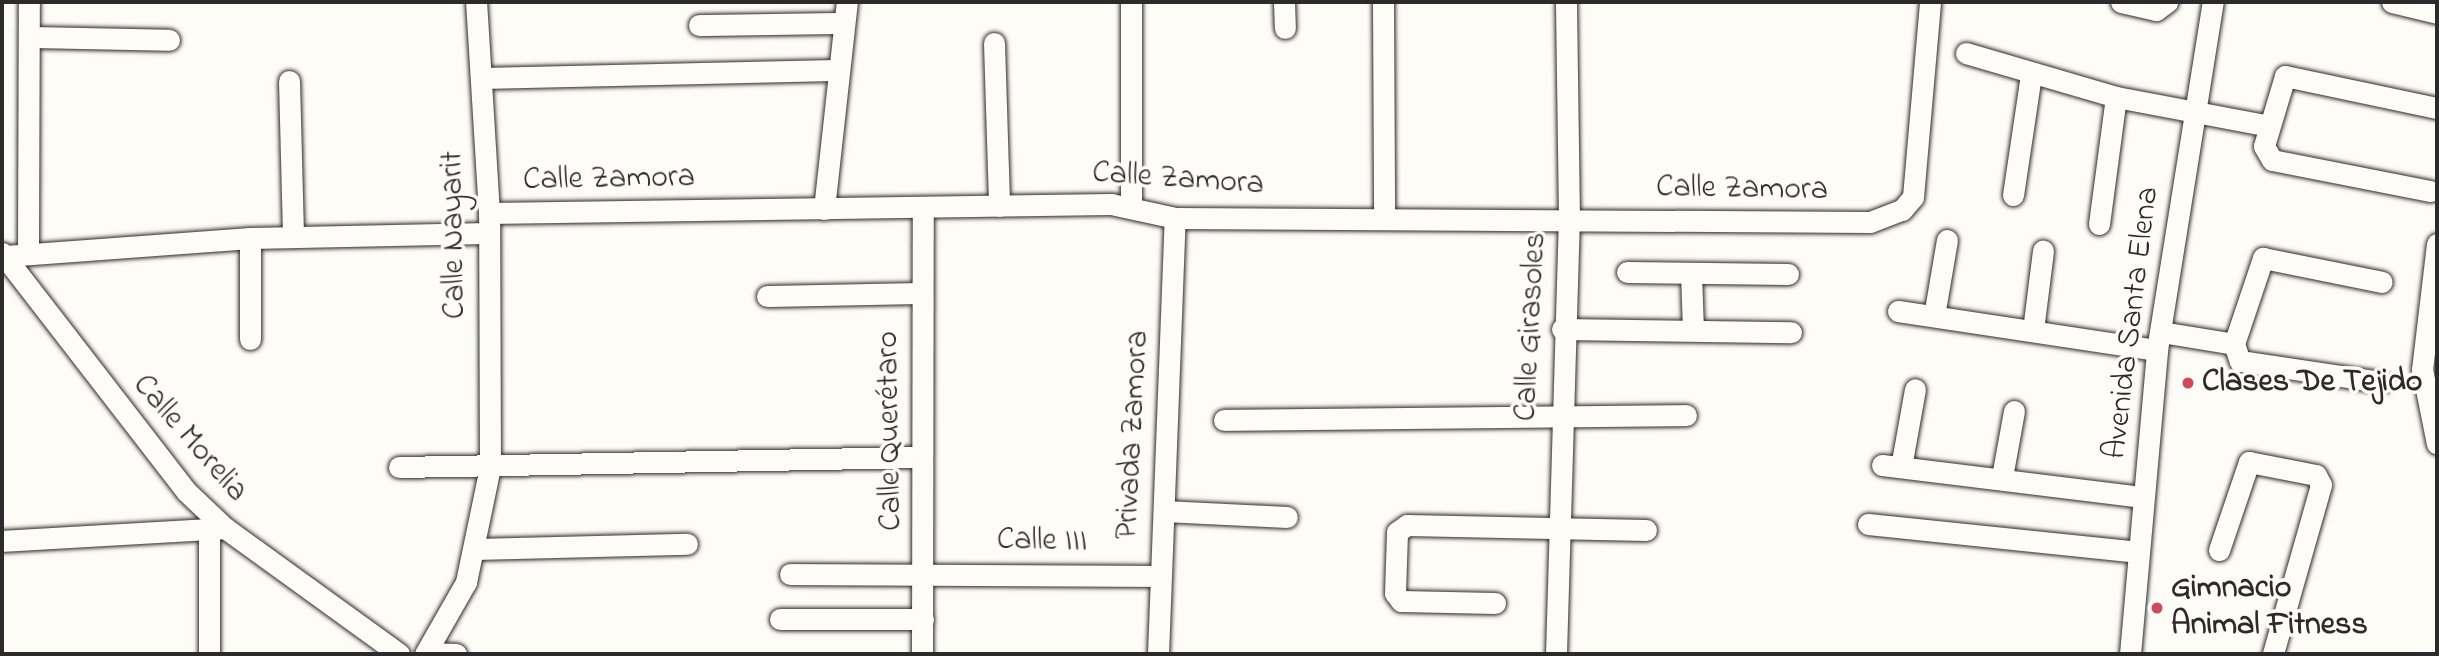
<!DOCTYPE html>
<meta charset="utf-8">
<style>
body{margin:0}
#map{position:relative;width:2439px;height:656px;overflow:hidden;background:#fdfcf7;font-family:"Indie Flower",sans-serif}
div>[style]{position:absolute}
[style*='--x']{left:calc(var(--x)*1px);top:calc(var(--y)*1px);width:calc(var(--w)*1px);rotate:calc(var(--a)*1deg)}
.roads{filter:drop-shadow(0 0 2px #2b2b2b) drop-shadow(0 0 2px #2b2b2b)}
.minor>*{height:21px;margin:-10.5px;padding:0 10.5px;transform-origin:10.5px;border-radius:10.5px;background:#fdfcf7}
.dots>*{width:19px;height:19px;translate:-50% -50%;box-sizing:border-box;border:4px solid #fdfcf7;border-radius:50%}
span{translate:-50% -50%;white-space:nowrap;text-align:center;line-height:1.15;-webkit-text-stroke:7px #fdfcf7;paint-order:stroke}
.street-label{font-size:32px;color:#2b2b2b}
.poi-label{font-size:32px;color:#2b2b2b;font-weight:700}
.left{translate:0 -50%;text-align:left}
.frame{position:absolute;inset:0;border:4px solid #2b2b2b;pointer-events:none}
</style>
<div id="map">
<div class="roads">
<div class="minor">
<i style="--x:1284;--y:2;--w:26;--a:88"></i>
<i style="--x:1383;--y:2;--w:215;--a:89.7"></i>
<i style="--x:2121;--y:2;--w:36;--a:13"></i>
<i style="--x:2156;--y:10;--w:14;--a:-36"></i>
<i style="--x:2392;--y:2;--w:46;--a:13.7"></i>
<i style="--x:699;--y:25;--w:144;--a:-0.8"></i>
<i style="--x:31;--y:37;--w:138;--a:1.2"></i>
<i style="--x:994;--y:43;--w:163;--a:88.2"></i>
<i style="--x:1966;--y:53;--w:156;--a:16.3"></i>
<i style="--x:2116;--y:97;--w:156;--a:10.7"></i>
<i style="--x:481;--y:78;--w:354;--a:-1.3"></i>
<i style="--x:289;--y:81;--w:156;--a:88.5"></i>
<i style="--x:2430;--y:191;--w:161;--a:-168.9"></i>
<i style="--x:2272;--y:160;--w:16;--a:-120"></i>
<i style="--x:2264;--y:146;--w:73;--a:-73.3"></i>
<i style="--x:2285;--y:76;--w:155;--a:11.9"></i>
<i style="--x:2013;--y:195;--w:122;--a:-81.5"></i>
<i style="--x:1131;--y:206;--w:204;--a:-90"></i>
<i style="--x:824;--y:209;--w:208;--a:-83.7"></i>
<i style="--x:489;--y:213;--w:622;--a:-0.83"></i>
<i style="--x:1111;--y:204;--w:66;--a:12.3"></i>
<i style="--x:1175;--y:218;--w:695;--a:0.33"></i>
<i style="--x:1870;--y:222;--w:34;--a:-21"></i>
<i style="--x:1902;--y:210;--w:17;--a:-50"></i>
<i style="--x:1913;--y:197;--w:196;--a:-85"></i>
<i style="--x:2099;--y:224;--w:128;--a:-82.4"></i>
<i style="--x:250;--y:238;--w:101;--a:90"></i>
<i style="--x:2437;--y:244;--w:126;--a:96.8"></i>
<i style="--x:2422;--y:369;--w:76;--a:78.7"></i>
<i style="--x:28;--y:251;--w:249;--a:-89.8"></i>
<i style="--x:2;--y:253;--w:302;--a:52.3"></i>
<i style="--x:187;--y:492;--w:52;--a:43.5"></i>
<i style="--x:225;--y:528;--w:215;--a:35.9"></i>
<i style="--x:5;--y:256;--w:246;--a:-4.2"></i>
<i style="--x:250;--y:238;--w:239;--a:-1.2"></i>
<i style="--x:1627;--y:272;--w:161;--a:0.7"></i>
<i style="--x:1691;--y:273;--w:57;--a:88"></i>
<i style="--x:767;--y:296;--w:155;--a:-1.1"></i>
<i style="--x:1898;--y:311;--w:262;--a:8.6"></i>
<i style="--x:1934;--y:316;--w:77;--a:-80.3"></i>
<i style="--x:1562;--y:329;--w:229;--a:0.8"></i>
<i style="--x:2033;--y:330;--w:80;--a:-82.8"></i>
<i style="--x:2161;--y:332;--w:74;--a:9.3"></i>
<i style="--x:2234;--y:344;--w:18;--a:71"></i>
<i style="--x:2240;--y:361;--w:143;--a:8.5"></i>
<i style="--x:2234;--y:344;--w:91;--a:-71.4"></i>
<i style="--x:2263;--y:258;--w:121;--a:11.4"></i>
<i style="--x:1224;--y:420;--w:462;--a:-0.6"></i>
<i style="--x:1882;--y:465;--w:263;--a:7"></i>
<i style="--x:399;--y:467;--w:522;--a:-1.1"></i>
<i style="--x:1901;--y:467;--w:79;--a:-79.8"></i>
<i style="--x:2002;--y:477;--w:67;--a:-79.7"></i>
<i style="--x:1164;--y:511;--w:123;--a:2.8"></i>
<i style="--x:1868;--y:524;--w:270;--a:5.9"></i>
<i style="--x:209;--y:530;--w:124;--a:90"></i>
<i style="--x:2;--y:541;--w:223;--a:-3.3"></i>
<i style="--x:475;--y:549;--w:212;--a:-1.4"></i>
<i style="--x:2219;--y:550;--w:93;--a:-71.2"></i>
<i style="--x:2249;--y:462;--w:68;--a:11"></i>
<i style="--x:2316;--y:475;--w:11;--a:63"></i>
<i style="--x:2321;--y:485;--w:176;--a:105.9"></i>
<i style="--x:790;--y:574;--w:368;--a:0.3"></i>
<i style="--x:1495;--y:603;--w:94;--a:-178.8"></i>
<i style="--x:1401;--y:601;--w:10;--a:-127"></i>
<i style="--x:1395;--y:593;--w:61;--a:-88.1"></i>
<i style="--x:1397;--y:532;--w:12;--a:-35"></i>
<i style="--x:1407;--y:525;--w:239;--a:1.2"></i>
<i style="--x:780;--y:619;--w:143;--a:0"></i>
<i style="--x:427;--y:653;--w:29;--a:2"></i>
<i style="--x:425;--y:654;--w:83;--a:-60.3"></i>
<i style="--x:466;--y:582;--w:117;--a:-78.2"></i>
<i style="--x:490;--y:467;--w:254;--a:-90.2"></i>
<i style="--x:489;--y:213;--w:211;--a:-93.5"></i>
<i style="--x:922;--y:654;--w:447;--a:-89.9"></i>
<i style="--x:1158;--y:654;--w:436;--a:-87.8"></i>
<i style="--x:1556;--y:654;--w:435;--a:-88.3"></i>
<i style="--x:1569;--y:219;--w:217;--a:-90.8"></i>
<i style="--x:2130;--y:654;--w:305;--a:-84.9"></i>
<i style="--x:2157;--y:350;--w:352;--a:-80.9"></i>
</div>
</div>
<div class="dots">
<i style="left:2188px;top:383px;background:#d1495b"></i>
<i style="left:2157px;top:608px;background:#d1495b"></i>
</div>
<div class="street-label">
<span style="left:609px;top:180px;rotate:-1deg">Calle Zamora</span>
<span style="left:1178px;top:180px;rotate:4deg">Calle Zamora</span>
<span style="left:1742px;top:190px;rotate:1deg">Calle Zamora</span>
<span style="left:455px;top:235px;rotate:-91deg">Calle Nayarit</span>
<span style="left:2133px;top:323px;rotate:-83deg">Avenida Santa Elena</span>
<span style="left:1532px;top:327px;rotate:-87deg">Calle Girasoles</span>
<span style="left:891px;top:431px;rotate:-91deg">Calle Querétaro</span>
<span style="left:1134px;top:435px;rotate:-87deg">Privada Zamora</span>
<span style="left:189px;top:439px;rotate:49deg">Calle Morelia</span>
<span style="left:1042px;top:542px;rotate:1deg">Calle III</span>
</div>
<div class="poi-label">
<span class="left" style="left:2202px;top:383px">Clases De Tejido</span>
<span class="left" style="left:2171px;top:608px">Gimnacio<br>Animal Fitness</span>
</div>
<div class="frame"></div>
</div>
